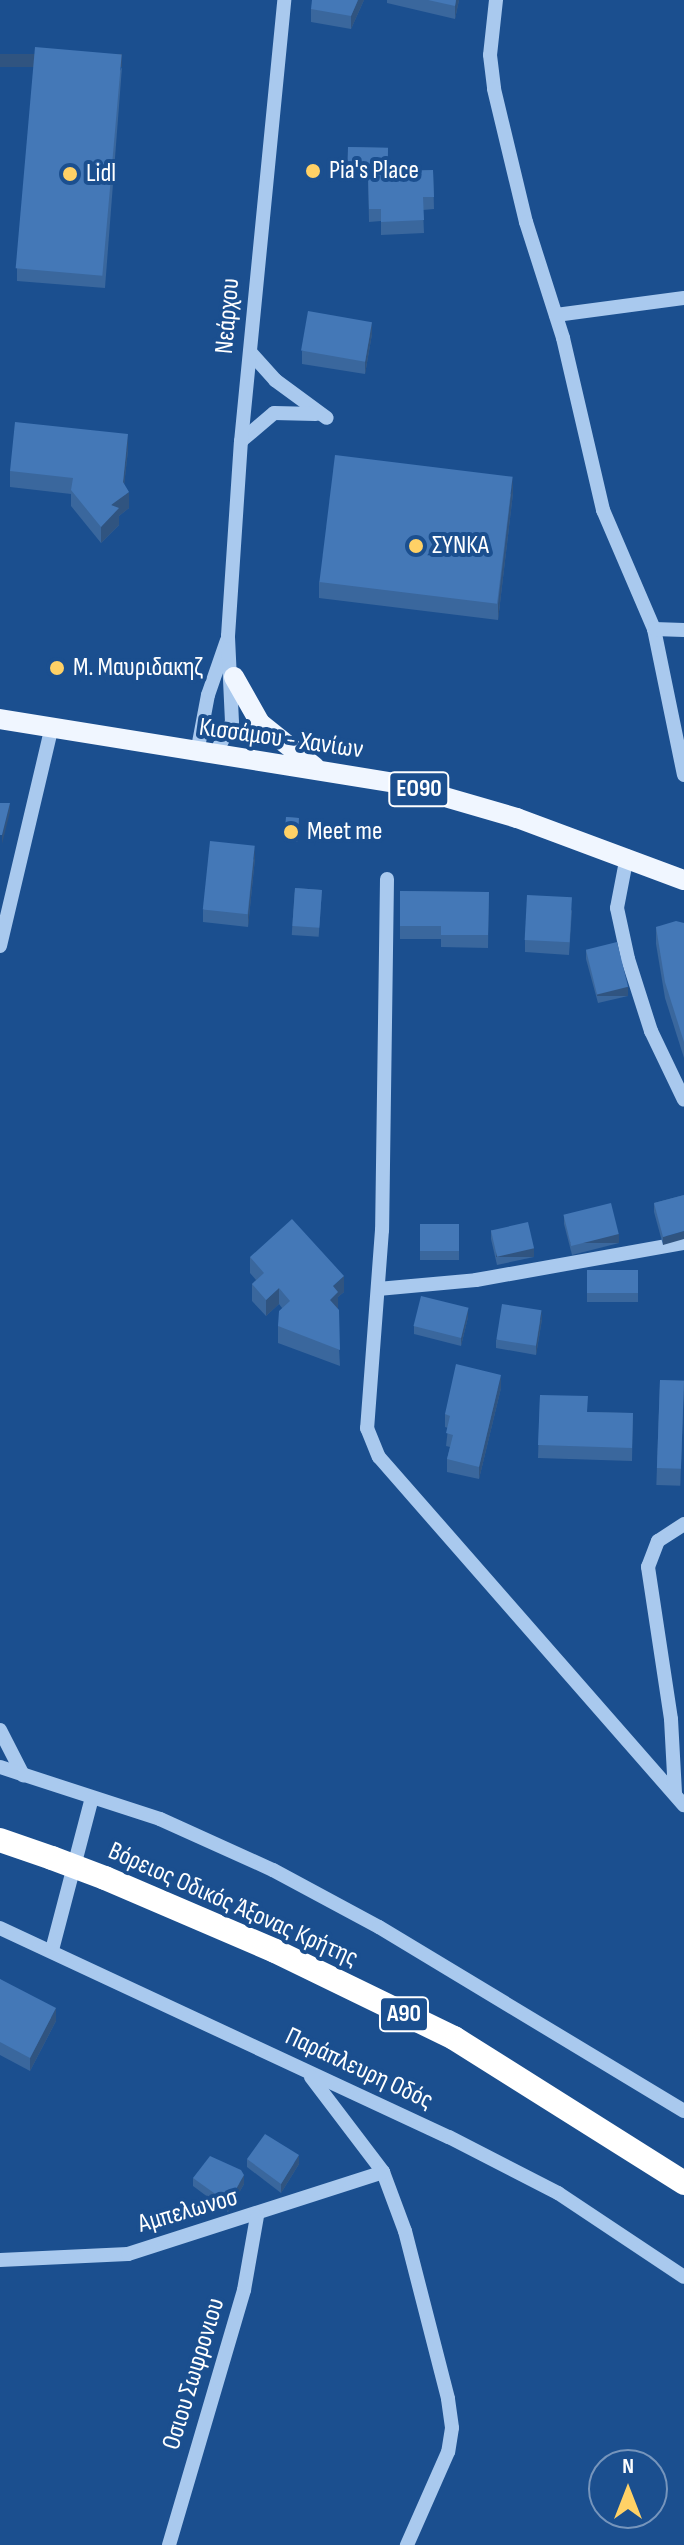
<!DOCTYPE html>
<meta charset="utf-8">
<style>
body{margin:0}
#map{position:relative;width:684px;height:2545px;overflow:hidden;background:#1b4f8f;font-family:"Sofia Sans Condensed",sans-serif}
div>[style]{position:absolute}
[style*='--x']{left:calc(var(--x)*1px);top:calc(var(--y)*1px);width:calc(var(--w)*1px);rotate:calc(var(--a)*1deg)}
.minor>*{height:14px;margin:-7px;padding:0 7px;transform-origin:7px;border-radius:7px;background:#a9c9ee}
.major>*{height:20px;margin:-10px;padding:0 10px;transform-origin:10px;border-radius:10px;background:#f0f6ff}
.highway>*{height:24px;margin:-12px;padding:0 12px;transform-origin:12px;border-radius:12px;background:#fff}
.highway-bridge>*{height:24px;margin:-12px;padding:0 12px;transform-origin:12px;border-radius:12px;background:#fff}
.wall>*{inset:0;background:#3a679d;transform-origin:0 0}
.shaded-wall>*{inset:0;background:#305480;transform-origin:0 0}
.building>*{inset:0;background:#4478b7;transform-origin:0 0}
.dots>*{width:22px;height:22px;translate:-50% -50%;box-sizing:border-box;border:4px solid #1b4f8f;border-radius:50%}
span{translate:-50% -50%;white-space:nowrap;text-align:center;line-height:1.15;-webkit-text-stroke:8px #1b4f8f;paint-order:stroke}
.shield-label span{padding:2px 6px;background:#1b4f8f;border:2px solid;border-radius:6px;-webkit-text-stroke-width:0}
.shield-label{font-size:24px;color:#fff;font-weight:700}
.poi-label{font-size:26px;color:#fff}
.left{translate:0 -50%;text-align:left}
.street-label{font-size:26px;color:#fff}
.north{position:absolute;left:588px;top:2449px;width:80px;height:80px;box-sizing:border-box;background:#1b4f8f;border:2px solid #7695bc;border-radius:50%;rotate:0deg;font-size:22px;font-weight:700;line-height:32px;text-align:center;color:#fff}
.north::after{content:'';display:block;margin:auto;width:28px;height:36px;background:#ffd166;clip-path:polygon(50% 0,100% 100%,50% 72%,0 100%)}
</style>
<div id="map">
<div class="minor">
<i style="--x:496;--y:0;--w:55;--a:96.2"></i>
<i style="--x:490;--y:55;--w:34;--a:83"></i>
<i style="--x:494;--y:89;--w:137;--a:76.5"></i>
<i style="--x:526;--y:222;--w:122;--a:72.3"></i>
<i style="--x:563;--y:338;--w:177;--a:76.9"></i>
<i style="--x:603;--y:510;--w:129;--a:66.8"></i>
<i style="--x:654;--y:629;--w:149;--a:78.4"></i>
<i style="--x:556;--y:315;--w:129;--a:-7.6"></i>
<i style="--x:250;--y:352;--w:38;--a:48"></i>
<i style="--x:275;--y:380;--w:64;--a:36.2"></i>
<i style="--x:241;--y:441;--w:43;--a:-40.3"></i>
<i style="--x:274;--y:413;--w:42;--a:1.4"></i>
<i style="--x:654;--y:629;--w:30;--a:2"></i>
<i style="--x:197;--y:753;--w:59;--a:-79.3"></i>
<i style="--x:208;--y:695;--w:58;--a:-70.9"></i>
<i style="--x:214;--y:756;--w:38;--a:-62"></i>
<i style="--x:232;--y:722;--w:86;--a:-92.7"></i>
<i style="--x:228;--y:636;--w:194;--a:-86.2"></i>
<i style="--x:241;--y:442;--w:444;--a:-84.4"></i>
<i style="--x:627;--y:856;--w:53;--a:100.9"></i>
<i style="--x:617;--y:908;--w:52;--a:77.8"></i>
<i style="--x:628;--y:959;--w:76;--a:72.3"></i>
<i style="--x:651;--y:1031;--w:76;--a:64.4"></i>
<i style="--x:387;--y:879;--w:351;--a:90.8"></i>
<i style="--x:382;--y:1230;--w:199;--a:94.3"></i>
<i style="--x:367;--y:1428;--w:31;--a:68"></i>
<i style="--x:379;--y:1457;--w:463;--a:48.8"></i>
<i style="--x:0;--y:946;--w:222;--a:-76.7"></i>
<i style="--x:378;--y:1289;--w:98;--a:-5.2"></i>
<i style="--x:476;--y:1280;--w:211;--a:-10.1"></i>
<i style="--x:0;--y:1730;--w:51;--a:62.9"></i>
<i style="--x:0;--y:1767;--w:168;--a:18"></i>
<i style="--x:160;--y:1819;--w:124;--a:24.3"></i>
<i style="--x:273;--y:1870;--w:120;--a:28.3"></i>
<i style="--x:379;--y:1927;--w:356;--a:31.1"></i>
<i style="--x:675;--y:1793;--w:74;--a:-93.1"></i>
<i style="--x:671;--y:1719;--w:154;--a:-98.6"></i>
<i style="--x:648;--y:1567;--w:28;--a:-69"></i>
<i style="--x:658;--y:1541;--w:31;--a:-33"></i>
<i style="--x:0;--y:1928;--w:495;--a:25"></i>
<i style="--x:449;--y:2137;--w:123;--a:27.2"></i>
<i style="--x:558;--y:2193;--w:151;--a:33.7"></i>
<i style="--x:52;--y:1950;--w:157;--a:-75.3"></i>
<i style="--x:311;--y:2077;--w:119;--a:52.8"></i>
<i style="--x:383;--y:2172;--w:63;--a:69.6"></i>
<i style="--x:405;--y:2231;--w:173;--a:75.6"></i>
<i style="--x:448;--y:2399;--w:29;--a:82"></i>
<i style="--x:452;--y:2428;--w:24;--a:99"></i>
<i style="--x:448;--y:2452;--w:102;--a:113.8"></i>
<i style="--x:0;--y:2260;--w:128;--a:-2.7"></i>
<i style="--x:128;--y:2254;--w:268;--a:-17.8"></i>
<i style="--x:169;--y:2545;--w:266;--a:-73.6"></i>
<i style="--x:244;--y:2290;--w:75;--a:-80"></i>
</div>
<div class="major">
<i style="--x:234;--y:677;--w:53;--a:60.5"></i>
<i style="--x:260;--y:723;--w:70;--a:38.7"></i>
<i style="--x:0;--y:719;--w:405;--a:9.2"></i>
<i style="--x:400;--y:784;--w:122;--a:16.2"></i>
<i style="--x:517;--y:818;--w:178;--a:20.4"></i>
</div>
<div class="highway">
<i style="--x:0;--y:1840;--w:55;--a:19.1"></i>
<i style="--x:105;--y:1878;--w:185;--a:23.2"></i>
<i style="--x:275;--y:1951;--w:199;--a:25.9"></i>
<i style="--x:454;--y:2038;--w:272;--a:32.2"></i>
</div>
<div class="highway-bridge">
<i style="--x:52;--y:1858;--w:57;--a:20.7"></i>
</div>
<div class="wall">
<i style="clip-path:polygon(364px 0,351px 29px,311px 22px,311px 9px)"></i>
<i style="clip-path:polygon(387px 0,459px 0,455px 19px,387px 3px)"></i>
<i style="clip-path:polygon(122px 67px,105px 288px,17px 281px,17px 268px)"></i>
<i style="clip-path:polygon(348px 147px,388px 148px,387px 172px,433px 170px,434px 209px,423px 210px,424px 233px,381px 235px,381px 221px,369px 222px,368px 178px,347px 178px)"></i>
<i style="clip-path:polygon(372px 334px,365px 374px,302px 364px,302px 351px)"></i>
<i style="clip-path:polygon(128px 450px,124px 485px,129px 508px,119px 516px,119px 525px,101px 543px,71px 506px,71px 494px,10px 487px,10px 471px)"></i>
<i style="clip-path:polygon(513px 493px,498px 620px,319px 598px,319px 582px)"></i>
<i style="left:286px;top:817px;width:13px;height:24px;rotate:4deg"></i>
<i style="clip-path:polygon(255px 858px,248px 927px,203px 922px,203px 910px)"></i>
<i style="left:295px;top:888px;width:27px;height:47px;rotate:4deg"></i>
<i style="clip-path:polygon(400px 891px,489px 892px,488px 948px,441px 947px,441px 939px,400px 939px)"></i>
<i style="clip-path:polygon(572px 910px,569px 955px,525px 952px,525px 940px)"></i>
<i style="clip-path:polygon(684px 923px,684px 1058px,665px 998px,656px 944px,656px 927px)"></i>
<i style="clip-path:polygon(586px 950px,628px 996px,598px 1003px,586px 959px)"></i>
<i style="clip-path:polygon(684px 1195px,663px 1245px,654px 1212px,654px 1203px)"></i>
<i style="clip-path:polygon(564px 1215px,619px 1243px,572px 1255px,564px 1224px)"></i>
<i style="left:420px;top:1224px;width:39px;height:36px"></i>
<i style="clip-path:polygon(491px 1230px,534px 1257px,497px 1265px,491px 1239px)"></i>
<i style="clip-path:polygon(250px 1257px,344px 1292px,338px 1297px,337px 1309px,340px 1366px,278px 1343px,278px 1326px,282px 1308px,279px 1304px,266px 1316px,252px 1301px,252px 1284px,256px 1280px,250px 1273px)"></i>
<i style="left:638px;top:1270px;width:32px;height:51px;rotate:90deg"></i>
<i style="clip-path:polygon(468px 1317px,461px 1346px,414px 1334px,414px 1326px)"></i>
<i style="clip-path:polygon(542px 1319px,536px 1355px,496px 1348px,496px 1340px)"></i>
<i style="left:660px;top:1380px;width:24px;height:105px;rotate:2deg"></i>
<i style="clip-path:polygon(501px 1388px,479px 1479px,447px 1472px,447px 1459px,450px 1447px,446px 1446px,448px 1428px,445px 1427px,445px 1414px)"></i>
<i style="clip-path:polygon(540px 1395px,588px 1412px,633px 1413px,632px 1461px,538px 1458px)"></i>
<i style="clip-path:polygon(0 1979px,56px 2021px,30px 2071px,0 2055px)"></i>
<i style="clip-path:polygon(247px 2159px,299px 2164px,281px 2193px,247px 2167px)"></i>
<i style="clip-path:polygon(193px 2178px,244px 2184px,228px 2212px,193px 2186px)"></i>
</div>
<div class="shaded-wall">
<i style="clip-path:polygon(358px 0,364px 0,351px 29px,351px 16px)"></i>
<i style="clip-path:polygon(456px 0,459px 0,455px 19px,455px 6px)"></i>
<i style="left:122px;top:54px;width:13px;height:222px;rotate:90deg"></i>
<i style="clip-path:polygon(372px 322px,372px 334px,365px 374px,365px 362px)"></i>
<i style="clip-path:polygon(128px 434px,128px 450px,123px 496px,129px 492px,129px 508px,119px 516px,119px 525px,101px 543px,101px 527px,123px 482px)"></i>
<i style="clip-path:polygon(513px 477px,513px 493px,498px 620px,498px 604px)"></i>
<i style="clip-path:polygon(10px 803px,10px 812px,2px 844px,2px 835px)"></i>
<i style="clip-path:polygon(255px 846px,255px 858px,248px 927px,248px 915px)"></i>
<i style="left:628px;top:987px;width:9px;height:31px;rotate:90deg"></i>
<i style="clip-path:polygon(684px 1231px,684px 1239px,663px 1245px,663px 1237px)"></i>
<i style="left:619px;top:1234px;width:9px;height:49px;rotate:90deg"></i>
<i style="left:534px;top:1248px;width:9px;height:38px;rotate:90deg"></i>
<i style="clip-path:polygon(344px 1276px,344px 1292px,338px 1297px,338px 1308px,330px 1316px,330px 1300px,333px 1286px)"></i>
<i style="clip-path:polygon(279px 1288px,279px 1304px,266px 1316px,266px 1300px)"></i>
<i style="clip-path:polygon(468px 1308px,468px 1317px,461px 1346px,461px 1338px)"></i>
<i style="clip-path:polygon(542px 1310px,542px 1319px,536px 1355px,536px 1346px)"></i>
<i style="clip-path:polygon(501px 1375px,501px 1388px,479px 1479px,479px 1467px)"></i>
<i style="clip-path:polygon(56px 2008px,56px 2021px,30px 2071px,30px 2058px)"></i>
<i style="clip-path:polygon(299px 2155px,299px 2164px,281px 2193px,281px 2184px)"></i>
<i style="clip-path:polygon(244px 2175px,244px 2184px,228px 2212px,228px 2203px)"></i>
</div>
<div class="building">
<i style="clip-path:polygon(312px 0,358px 0,351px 16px,311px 9px)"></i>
<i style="clip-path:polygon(428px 0,456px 0,455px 6px)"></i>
<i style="left:35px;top:47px;width:87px;height:222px;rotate:5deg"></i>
<i style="left:348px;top:147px;width:40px;height:22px;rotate:1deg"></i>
<i style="clip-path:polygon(433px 170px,434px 197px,423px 197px,424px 220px,381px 222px,381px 209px,369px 209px,368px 172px)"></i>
<i style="left:308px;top:311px;width:65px;height:40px;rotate:10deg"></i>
<i style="clip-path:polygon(15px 422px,128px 434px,123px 482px,129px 492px,111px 505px,119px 508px,101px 527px,71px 490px,73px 478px,10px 471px)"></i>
<i style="left:335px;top:455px;width:179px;height:128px;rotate:7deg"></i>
<i style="clip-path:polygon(0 803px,10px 803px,2px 835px,0 835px)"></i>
<i style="left:286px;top:817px;width:13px;height:20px;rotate:4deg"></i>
<i style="left:210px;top:841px;width:45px;height:69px;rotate:6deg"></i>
<i style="left:295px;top:888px;width:27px;height:38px;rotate:4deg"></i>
<i style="clip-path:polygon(400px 891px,489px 892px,488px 935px,441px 935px,441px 926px,400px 926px)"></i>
<i style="left:527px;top:895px;width:45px;height:45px;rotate:3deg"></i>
<i style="clip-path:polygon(676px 921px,684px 923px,684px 1042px,665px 982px,656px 927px)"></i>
<i style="left:617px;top:942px;width:46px;height:32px;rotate:76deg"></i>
<i style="clip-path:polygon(684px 1195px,684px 1231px,663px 1237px,654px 1203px)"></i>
<i style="left:611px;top:1203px;width:32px;height:49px;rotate:76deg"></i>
<i style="clip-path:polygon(292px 1219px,344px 1276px,333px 1286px,338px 1292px,330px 1300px,339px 1310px,340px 1350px,278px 1326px,279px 1311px,290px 1301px,279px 1288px,266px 1300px,252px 1284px,264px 1273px,250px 1257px)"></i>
<i style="left:528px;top:1222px;width:27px;height:38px;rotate:77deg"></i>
<i style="left:420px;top:1224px;width:39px;height:27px"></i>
<i style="left:638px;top:1270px;width:23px;height:51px;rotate:90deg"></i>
<i style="left:421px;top:1296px;width:49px;height:31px;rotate:14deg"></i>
<i style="left:502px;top:1304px;width:40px;height:36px;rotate:9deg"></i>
<i style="clip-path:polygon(456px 1364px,501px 1375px,479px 1467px,447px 1459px,453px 1435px,446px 1433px,450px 1416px,445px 1414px)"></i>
<i style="left:660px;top:1380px;width:24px;height:88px;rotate:2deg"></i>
<i style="clip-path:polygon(540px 1395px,588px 1396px,587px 1412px,633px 1413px,632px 1448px,538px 1445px)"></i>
<i style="clip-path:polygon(0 1979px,56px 2008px,30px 2058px,0 2042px)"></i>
<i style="clip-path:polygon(265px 2134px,299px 2155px,281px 2184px,247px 2159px)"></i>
<i style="clip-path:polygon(210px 2156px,241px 2170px,244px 2175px,228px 2203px,193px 2178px)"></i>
</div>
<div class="dots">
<i style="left:313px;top:171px;background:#ffd166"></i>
<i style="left:70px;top:174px;background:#ffd166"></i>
<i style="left:416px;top:546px;background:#ffd166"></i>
<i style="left:57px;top:668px;background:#ffd166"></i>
<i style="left:291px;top:832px;background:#ffd166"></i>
</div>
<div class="shield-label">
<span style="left:419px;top:789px">ΕΟ90</span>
<span style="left:404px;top:2014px">Α90</span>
</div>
<div class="poi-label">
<span class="left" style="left:329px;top:171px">Pia's Place</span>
<span class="left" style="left:86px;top:174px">Lidl</span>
<span class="left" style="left:432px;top:546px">ΣΥΝΚΑ</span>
<span class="left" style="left:73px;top:668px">Μ. Μαυριδακηζ</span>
<span class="left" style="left:307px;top:832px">Meet me</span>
</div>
<div class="street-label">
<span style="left:228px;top:316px;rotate:-85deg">Νεάρχου</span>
<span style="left:281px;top:739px;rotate:8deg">Κισσάμου - Χανίων</span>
<span style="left:233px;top:1905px;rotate:24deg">Βόρειος Οδικός Άξονας Κρήτης</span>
<span style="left:359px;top:2069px;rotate:25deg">Παράπλευρη Οδός</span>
<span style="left:188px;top:2211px;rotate:-16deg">Αμπελωνοσ</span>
<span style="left:194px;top:2374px;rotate:-73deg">Οσιου Σωφρονιου</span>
</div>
<div class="north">N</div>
</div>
